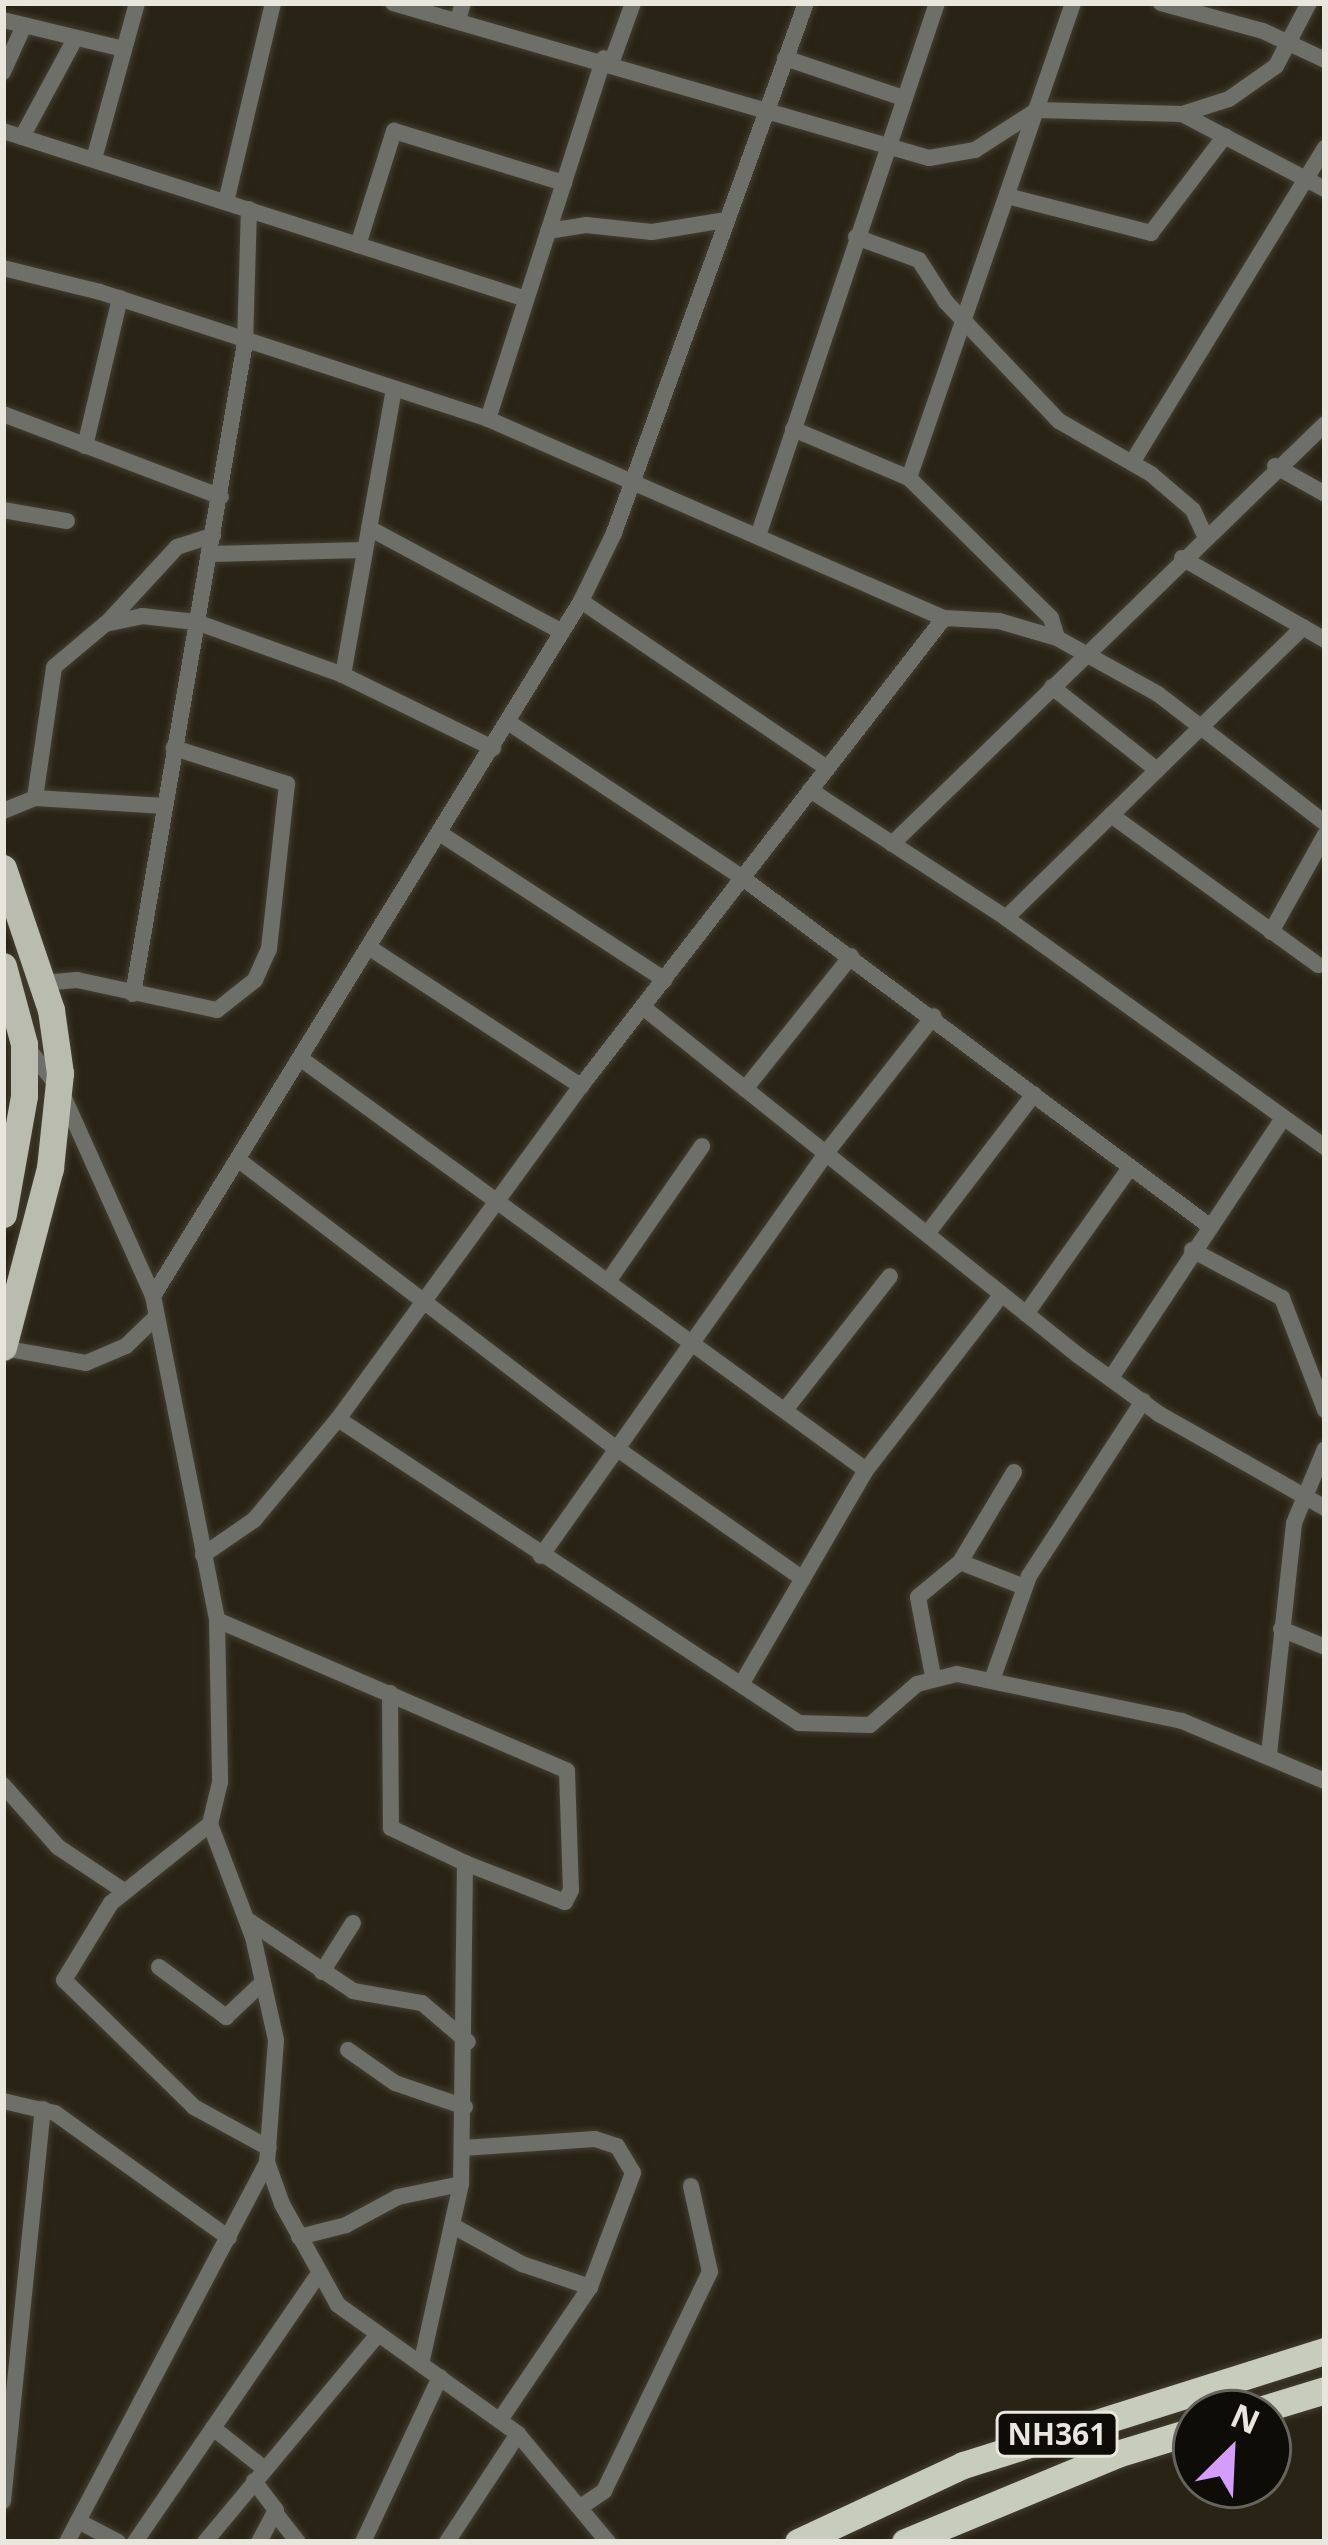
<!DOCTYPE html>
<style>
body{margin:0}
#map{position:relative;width:1328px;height:2545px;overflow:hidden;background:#282315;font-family:"Noto Sans",sans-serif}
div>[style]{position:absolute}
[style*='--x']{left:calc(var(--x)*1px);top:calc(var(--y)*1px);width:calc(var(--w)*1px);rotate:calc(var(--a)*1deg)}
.roads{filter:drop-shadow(0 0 3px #433e31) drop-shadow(0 0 3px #433e31)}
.minor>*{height:16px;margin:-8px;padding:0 8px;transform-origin:8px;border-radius:8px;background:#6d6f68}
.primary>*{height:27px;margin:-13.5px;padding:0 13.5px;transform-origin:13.5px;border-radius:13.5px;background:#b9bcae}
.trunk>*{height:27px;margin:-13.5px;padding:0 13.5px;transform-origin:13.5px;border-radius:13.5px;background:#c8ccbc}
span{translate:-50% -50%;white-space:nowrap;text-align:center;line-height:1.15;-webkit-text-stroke:9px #0e0c07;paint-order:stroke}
.shield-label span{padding:3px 9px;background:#0e0c07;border:3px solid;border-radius:9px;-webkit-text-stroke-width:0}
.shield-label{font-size:30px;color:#e9e6dd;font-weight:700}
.frame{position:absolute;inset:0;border:6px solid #e9e6dd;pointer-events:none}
.north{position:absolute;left:1172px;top:2389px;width:120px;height:120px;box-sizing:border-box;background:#0e0c07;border:3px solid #66635d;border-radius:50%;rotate:24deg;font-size:33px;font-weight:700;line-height:48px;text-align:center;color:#e9e6dd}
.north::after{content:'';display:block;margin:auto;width:42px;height:54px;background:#d49cfc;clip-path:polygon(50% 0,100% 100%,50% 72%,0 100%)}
</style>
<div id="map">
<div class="roads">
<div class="minor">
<i style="--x:393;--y:3;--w:558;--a:16.13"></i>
<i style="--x:929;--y:158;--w:47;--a:-9.9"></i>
<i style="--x:975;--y:150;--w:74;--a:-32.8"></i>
<i style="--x:1037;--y:110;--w:145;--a:1.6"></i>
<i style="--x:1182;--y:114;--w:49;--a:-17.7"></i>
<i style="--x:1229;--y:99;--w:57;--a:-35.1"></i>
<i style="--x:1276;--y:66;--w:71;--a:-62.4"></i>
<i style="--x:1161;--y:3;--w:106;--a:15.4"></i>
<i style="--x:1263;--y:31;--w:68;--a:25.1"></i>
<i style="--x:3;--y:20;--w:124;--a:13.5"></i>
<i style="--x:458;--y:20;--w:18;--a:-74"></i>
<i style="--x:785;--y:58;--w:125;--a:18.7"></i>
<i style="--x:612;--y:61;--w:62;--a:-70.1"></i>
<i style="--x:3;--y:72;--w:48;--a:-65.6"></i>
<i style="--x:1182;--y:114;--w:161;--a:27.7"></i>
<i style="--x:3;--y:131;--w:549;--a:17.81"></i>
<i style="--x:22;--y:137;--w:109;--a:-61.6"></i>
<i style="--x:94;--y:159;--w:162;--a:-74.6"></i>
<i style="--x:1007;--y:196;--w:149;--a:14.4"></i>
<i style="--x:1151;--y:233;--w:122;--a:-52.7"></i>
<i style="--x:226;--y:202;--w:204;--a:-76.7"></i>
<i style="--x:548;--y:231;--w:38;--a:-9"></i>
<i style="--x:586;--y:225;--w:66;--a:6.1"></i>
<i style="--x:652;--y:232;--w:74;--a:-9.3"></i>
<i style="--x:856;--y:237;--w:67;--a:20.1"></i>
<i style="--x:919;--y:260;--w:50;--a:57.3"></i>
<i style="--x:946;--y:302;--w:164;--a:46.5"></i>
<i style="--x:1059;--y:421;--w:106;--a:29.9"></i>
<i style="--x:1151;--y:474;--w:55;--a:40.6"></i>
<i style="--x:1193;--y:510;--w:29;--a:65"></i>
<i style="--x:358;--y:245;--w:120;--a:-72.5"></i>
<i style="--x:394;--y:131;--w:178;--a:17"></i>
<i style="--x:3;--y:268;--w:100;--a:13.9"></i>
<i style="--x:100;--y:292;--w:408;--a:18.1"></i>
<i style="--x:488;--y:419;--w:498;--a:23.6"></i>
<i style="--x:944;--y:618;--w:55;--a:3.1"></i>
<i style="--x:999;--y:621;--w:60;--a:16.3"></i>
<i style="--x:1057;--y:638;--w:115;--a:29"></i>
<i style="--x:1158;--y:694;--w:211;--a:37.7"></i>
<i style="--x:3;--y:414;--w:233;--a:20.8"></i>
<i style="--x:488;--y:419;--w:379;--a:-72.2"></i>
<i style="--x:793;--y:429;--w:126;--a:22.9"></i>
<i style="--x:909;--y:478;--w:503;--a:-70.95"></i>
<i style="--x:85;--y:446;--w:152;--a:-76.7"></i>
<i style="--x:1133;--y:461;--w:367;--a:-58.5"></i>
<i style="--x:1275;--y:466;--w:57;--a:29.2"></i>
<i style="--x:909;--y:478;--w:199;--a:44.6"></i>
<i style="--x:1051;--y:618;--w:21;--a:73"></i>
<i style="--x:3;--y:510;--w:65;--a:9.8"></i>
<i style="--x:369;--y:528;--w:217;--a:28.3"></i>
<i style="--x:758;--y:536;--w:562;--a:-71.44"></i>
<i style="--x:209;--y:554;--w:156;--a:-1.5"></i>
<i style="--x:1182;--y:558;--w:165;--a:29.8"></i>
<i style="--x:581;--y:601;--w:297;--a:34.2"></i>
<i style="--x:106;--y:624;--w:105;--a:-47.3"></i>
<i style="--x:177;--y:547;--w:38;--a:-18"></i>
<i style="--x:343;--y:675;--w:290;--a:-79.9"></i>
<i style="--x:1052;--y:687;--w:134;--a:38.3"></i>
<i style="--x:511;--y:724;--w:280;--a:33.6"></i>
<i style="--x:744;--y:879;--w:579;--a:36.71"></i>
<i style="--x:810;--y:790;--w:234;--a:33.1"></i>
<i style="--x:1006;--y:918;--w:393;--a:35.7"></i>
<i style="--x:35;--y:798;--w:132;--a:-81.7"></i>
<i style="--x:54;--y:667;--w:67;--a:-40.1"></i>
<i style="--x:105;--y:624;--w:38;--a:-12"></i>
<i style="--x:142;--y:616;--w:54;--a:6.3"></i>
<i style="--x:196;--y:622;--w:156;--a:19.8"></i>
<i style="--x:343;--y:675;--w:167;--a:26"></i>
<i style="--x:3;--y:811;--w:35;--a:-22"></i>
<i style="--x:35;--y:798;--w:130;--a:3.5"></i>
<i style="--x:1111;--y:815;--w:256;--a:35.9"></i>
<i style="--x:441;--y:834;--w:267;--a:33.1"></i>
<i style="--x:892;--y:844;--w:603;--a:-44.13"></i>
<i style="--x:1006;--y:918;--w:416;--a:-44.4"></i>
<i style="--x:1271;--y:932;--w:111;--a:-60.9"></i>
<i style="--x:373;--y:950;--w:249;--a:33.2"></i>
<i style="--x:42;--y:983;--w:35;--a:-5"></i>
<i style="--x:77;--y:980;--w:143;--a:12.1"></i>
<i style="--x:217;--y:1010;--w:48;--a:-38.3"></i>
<i style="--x:255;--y:980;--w:34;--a:-66"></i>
<i style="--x:269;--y:949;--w:166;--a:-83.8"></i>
<i style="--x:287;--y:784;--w:119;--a:-162.3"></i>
<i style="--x:133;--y:994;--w:661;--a:-80.24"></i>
<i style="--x:245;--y:343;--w:134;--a:-88.3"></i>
<i style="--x:644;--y:1008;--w:557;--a:38.66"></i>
<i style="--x:1079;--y:1356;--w:99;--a:35.9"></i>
<i style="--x:1159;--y:1414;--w:191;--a:29.5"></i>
<i style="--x:25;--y:1045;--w:56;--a:51.5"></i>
<i style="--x:60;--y:1089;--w:227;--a:65.8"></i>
<i style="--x:153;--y:1296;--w:330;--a:78.8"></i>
<i style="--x:217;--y:1620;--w:162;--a:88.9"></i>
<i style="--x:220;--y:1782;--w:43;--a:103.4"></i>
<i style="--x:210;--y:1824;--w:121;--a:69.2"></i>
<i style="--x:253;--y:1937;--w:106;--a:77.4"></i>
<i style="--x:276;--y:2040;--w:122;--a:94.2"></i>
<i style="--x:267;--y:2162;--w:45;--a:70.3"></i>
<i style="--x:282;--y:2204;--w:115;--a:61"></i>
<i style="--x:338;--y:2305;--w:221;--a:35.6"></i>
<i style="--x:518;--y:2434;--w:141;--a:50.2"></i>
<i style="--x:304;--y:1061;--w:695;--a:36.05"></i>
<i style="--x:745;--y:1089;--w:170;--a:-51.4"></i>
<i style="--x:240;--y:1161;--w:473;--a:37.4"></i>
<i style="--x:616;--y:1448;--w:228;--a:35"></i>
<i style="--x:927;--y:1234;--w:176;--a:-52.6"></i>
<i style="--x:1192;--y:1250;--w:102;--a:28.1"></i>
<i style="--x:1282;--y:1298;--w:120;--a:69"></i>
<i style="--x:609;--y:1280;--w:163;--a:-55.2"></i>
<i style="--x:153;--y:1296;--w:816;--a:-58.37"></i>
<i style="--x:581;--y:601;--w:76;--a:-64.1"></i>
<i style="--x:614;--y:533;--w:564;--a:-70.09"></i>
<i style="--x:1026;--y:1314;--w:178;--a:-54.6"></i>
<i style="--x:3;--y:1348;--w:84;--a:10.2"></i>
<i style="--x:86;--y:1363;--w:43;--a:-23"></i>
<i style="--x:126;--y:1346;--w:42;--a:-44"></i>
<i style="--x:1111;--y:1378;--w:308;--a:-56.5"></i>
<i style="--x:785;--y:1410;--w:170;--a:-51.9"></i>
<i style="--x:338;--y:1419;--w:552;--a:33.4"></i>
<i style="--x:799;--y:1723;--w:71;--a:1.6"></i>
<i style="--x:870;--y:1725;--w:62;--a:-41.1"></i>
<i style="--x:917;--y:1684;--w:41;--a:-14"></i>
<i style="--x:957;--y:1674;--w:230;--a:11.8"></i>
<i style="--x:1182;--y:1721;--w:155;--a:22.8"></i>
<i style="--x:203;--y:1555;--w:62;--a:-34.5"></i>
<i style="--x:254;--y:1520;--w:131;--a:-50.3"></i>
<i style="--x:338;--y:1419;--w:412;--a:-53.9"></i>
<i style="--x:581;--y:1086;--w:592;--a:-52.2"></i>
<i style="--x:541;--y:1556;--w:494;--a:-54.7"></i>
<i style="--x:826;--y:1153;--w:174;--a:-51.8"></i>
<i style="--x:960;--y:1562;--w:69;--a:21.3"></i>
<i style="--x:217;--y:1620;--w:381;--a:23.3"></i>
<i style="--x:567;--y:1771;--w:119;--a:88.1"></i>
<i style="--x:571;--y:1890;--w:13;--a:117"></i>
<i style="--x:565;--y:1902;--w:107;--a:-158.7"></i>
<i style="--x:1281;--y:1629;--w:48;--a:22.2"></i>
<i style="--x:933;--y:1676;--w:80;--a:-100.8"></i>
<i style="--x:918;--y:1597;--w:55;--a:-39.8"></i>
<i style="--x:960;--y:1562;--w:105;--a:-59"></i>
<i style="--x:992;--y:1680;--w:110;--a:-70.4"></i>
<i style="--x:1029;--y:1576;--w:209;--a:-56.9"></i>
<i style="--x:742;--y:1683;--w:246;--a:-59.8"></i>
<i style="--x:866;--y:1470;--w:222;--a:-52.3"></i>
<i style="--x:390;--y:1693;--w:135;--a:89.6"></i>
<i style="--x:391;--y:1828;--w:82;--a:25.3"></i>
<i style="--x:465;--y:1863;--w:321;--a:90.7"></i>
<i style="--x:461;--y:2184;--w:184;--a:102.5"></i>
<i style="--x:1269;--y:1754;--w:232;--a:-83.8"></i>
<i style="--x:1294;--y:1523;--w:80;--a:-67.3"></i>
<i style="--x:3;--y:1785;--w:83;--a:48.4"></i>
<i style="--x:58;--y:1847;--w:79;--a:33.7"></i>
<i style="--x:210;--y:1824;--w:127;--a:141.4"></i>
<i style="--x:111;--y:1903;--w:90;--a:121.4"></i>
<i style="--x:64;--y:1980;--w:182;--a:44.3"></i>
<i style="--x:194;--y:2107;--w:85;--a:28.7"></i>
<i style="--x:249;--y:1921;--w:125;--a:33.9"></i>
<i style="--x:353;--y:1991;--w:70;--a:9.9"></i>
<i style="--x:422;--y:2003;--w:60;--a:40.3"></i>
<i style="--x:159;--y:1967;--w:84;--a:36.7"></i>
<i style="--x:226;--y:2017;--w:51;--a:-43.4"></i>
<i style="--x:322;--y:1972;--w:58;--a:-57.7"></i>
<i style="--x:348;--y:2050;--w:57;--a:35.1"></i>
<i style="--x:395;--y:2083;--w:74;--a:18.9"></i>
<i style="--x:3;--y:2101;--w:53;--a:13"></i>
<i style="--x:55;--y:2113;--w:214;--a:35.7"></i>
<i style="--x:463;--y:2148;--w:132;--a:-3.9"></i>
<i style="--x:595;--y:2139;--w:23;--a:18"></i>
<i style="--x:617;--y:2146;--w:31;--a:59"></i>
<i style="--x:633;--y:2173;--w:122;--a:110.7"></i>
<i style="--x:590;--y:2287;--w:161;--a:124.1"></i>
<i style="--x:455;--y:2227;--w:77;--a:28.9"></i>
<i style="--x:522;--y:2264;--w:72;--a:18.7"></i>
<i style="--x:299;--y:2237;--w:49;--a:-14.3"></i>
<i style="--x:346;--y:2225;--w:59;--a:-28.3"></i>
<i style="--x:398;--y:2197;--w:64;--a:-11.7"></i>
<i style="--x:213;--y:2428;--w:66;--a:38.3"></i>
<i style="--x:254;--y:2481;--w:36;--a:53"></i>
<i style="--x:276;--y:2510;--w:36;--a:118"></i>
<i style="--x:3;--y:2501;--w:394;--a:-84.2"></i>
<i style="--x:582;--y:2506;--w:27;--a:-34"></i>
<i style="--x:604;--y:2491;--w:243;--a:-64.2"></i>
<i style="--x:710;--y:2272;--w:88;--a:-102.5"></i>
<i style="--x:276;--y:2514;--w:36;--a:52"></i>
<i style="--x:78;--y:2521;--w:45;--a:27.7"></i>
<i style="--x:67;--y:2542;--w:429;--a:-62.2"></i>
<i style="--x:135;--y:2542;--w:324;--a:-55.6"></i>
<i style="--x:205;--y:2542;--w:266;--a:-50.2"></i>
<i style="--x:363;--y:2542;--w:182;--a:-65"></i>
<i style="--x:447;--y:2542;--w:129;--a:-56.7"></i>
</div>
<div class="primary">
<i style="--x:3;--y:868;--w:150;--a:71.3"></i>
<i style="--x:51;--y:1010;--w:64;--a:81.9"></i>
<i style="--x:60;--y:1073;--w:96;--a:96"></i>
<i style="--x:50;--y:1168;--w:185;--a:104.7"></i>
<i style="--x:3;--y:966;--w:81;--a:74.9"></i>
<i style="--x:24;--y:1044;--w:52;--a:90"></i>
<i style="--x:24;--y:1096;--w:120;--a:100.1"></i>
</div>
<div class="trunk">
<i style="--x:1250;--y:2413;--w:78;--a:-17"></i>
<i style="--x:798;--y:2542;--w:182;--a:-25"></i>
<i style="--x:963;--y:2465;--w:380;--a:-17.5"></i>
<i style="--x:905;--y:2542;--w:230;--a:-22.5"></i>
<i style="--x:1117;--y:2454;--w:83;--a:-16.9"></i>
</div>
</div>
<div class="shield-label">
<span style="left:1057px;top:2434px">NH361</span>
</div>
<div class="frame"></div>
<div class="north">N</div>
</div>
